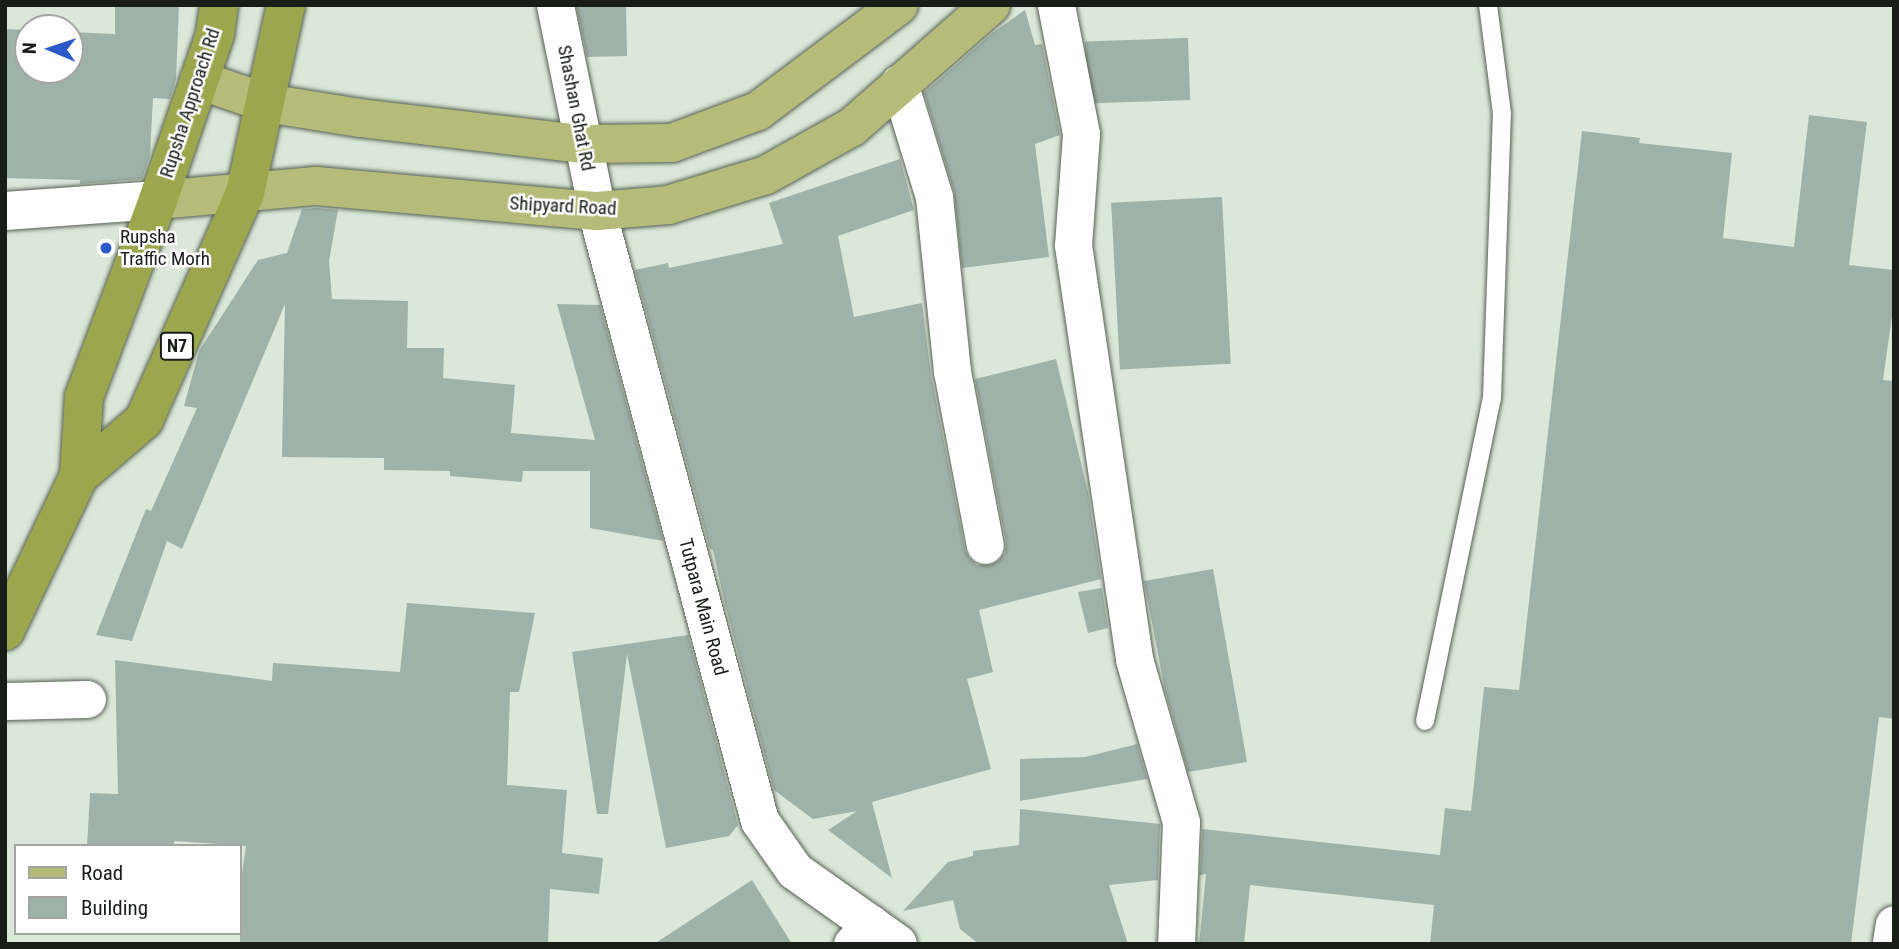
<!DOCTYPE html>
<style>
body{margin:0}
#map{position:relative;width:1899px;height:949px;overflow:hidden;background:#dbe7d8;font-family:"Roboto Condensed",sans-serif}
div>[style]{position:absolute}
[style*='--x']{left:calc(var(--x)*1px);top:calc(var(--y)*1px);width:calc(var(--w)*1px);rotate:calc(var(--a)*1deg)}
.building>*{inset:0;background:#9fb2a9;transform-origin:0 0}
.roads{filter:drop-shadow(0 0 2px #566154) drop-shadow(0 0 2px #566154)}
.service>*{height:18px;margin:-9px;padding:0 9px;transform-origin:9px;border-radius:9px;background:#fff}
.minor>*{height:37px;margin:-18.5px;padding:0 18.5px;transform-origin:18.5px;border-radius:18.5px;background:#fff}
.tertiary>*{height:38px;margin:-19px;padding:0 19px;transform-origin:19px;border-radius:19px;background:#fff}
.primary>*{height:38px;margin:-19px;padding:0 19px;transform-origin:19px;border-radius:19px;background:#b5bc79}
.trunk>*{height:38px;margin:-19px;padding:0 19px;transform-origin:19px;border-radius:19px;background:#9ca64c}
.dots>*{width:19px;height:19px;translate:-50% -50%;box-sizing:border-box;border:4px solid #fff;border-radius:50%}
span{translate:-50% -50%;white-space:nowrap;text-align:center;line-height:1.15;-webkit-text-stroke:5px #fff;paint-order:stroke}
.shield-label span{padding:2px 5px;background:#fff;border:2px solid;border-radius:5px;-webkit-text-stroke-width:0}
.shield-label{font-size:18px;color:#181d18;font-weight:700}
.street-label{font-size:19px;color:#181d18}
.poi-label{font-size:19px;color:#181d18}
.left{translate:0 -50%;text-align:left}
.frame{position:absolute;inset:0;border:7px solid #181d18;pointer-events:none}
.legend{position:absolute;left:14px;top:844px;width:228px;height:91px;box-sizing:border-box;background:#fff;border:2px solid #a3a5a3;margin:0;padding:9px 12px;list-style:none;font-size:21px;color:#181d18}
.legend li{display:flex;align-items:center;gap:14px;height:35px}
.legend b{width:35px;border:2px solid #a3a5a3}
.north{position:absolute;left:14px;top:14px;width:70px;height:70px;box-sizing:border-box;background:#fff;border:2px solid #a3a5a3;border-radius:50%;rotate:272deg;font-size:19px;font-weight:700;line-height:28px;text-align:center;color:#181d18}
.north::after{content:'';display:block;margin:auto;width:24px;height:32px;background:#2c59c8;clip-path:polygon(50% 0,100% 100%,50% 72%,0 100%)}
</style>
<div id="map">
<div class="building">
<i style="clip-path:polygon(115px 5px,179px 5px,176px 79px,170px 99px,153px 98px,150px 155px,142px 179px,80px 184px,80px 180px,5px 178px,5px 29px,28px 30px,28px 70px,70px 70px,70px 32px,115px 34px)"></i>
<i style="clip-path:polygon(576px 5px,626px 5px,627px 56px,587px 57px)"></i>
<i style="clip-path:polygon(1025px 10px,1035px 45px,1042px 44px,1060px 135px,1035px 144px,1049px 257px,962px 268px,954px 191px,924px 93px,991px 34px)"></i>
<i style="left:1188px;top:38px;width:62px;height:103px;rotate:88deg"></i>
<i style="clip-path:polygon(1809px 115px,1867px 122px,1849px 265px,1894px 270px,1894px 302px,1883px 380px,1894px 381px,1894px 719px,1879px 717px,1851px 944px,1430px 944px,1434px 905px,1250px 885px,1244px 944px,1199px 944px,1206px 874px,1200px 875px,1202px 829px,1440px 855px,1445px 808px,1471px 811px,1484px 687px,1519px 690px,1582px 131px,1640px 138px,1639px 143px,1732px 153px,1723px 238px,1794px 247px)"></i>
<i style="clip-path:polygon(900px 159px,914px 210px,838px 236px,854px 317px,922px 303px,931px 375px,965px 550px,969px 558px,977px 565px,990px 565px,998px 561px,1005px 553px,1006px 542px,975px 379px,1056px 359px,1088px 492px,1101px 579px,979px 610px,993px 672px,967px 679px,991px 769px,872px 802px,892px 878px,828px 830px,857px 811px,813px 819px,774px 790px,724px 600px,713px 550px,710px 549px,635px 270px,668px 263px,669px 268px,783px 244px,769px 203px)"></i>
<i style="left:1222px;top:197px;width:167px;height:111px;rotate:87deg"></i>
<i style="clip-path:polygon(316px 208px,338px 210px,329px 261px,332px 299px,408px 301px,407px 348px,444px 348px,443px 378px,515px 385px,511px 433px,595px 440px,557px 304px,600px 305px,663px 541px,590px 528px,590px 471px,523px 471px,522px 482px,450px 476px,450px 471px,384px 470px,384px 458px,282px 457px,285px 304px,182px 549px,167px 541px,132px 641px,96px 635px,146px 509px,151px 511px,197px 408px,184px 406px,199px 351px,258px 260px,287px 253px,302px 209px)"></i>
<i style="clip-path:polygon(1213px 569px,1247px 762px,1188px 772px,1165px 690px,1144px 581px)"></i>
<i style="clip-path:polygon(1102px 588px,1108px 628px,1088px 633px,1078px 592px)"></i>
<i style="clip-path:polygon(407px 603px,535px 613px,519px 692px,510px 692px,507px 785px,567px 790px,562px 853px,603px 858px,599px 894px,550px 889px,548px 944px,240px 944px,240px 886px,246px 846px,174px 841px,174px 846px,87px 846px,90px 793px,118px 794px,115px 660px,272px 681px,273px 663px,400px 672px)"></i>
<i style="clip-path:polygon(688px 635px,738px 825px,729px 836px,666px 848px,627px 654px,608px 814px,597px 814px,572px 652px)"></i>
<i style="clip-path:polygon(1137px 744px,1147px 779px,1020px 801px,1020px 759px,1085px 757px)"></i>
<i style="clip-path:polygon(1020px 809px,1160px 824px,1158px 880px,1109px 885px,1128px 944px,979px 944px,960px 929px,953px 900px,903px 911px,948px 862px,973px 856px,973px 851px,1019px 845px)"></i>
<i style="clip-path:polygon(752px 880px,792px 944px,654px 944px)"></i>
</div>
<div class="roads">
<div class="service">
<i style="--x:1425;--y:721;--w:330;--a:-78.3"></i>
<i style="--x:1492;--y:398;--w:284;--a:-88"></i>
<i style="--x:1502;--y:114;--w:110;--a:-97.3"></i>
</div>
<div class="minor">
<i style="--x:555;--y:5;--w:210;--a:78.5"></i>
<i style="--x:1056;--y:5;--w:131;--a:79"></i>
<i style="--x:1081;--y:134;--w:111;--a:94.1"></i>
<i style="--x:1073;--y:245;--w:418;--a:81.6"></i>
<i style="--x:1134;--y:659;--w:170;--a:73.9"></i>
<i style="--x:1181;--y:822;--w:122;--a:92.3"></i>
<i style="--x:899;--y:83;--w:119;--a:72.9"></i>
<i style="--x:934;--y:197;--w:175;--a:84.1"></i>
<i style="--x:952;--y:371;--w:177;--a:79.3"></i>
<i style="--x:5;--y:701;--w:82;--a:-1.4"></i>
<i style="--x:1891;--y:942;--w:18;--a:-81"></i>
<i style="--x:852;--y:944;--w:28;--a:-46"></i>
</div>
<div class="tertiary">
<i style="--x:5;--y:211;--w:153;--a:-4.1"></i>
<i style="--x:597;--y:211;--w:631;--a:75.04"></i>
<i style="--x:760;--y:821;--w:61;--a:55"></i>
<i style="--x:795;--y:871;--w:126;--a:35.3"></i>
</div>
<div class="primary">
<i style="--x:199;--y:80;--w:71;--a:18.9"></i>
<i style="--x:266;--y:103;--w:95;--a:9.1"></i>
<i style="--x:360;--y:118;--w:225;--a:6.7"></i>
<i style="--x:583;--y:144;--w:89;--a:-0.6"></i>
<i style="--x:672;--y:143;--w:92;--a:-20.4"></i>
<i style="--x:758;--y:111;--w:176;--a:-36.9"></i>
<i style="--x:158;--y:200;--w:159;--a:-5.1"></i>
<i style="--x:316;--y:186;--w:282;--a:5.1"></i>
<i style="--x:597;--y:211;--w:71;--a:-4.8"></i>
<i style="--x:668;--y:205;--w:102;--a:-17"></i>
<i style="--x:766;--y:175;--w:98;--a:-29.2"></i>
<i style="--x:852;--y:127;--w:185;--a:-41.3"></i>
</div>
<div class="trunk">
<i style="--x:79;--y:476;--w:86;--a:-40.7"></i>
<i style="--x:144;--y:420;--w:248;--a:-66"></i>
<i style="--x:245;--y:193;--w:192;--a:-77.7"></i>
<i style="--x:5;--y:631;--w:172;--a:-64.5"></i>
<i style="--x:79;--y:476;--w:79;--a:-86.4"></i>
<i style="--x:84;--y:397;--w:210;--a:-69.4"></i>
<i style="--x:158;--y:200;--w:176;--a:-71"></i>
<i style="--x:215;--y:34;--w:29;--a:-82"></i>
</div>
</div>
<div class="dots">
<i style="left:106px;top:248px;background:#2c59c8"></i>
</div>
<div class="shield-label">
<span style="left:177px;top:346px">N7</span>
</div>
<div class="street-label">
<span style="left:190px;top:103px;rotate:-72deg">Rupsha Approach Rd</span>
<span style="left:576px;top:108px;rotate:79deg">Shashan Ghat Rd</span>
<span style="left:563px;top:206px;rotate:3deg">Shipyard Road</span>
<span style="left:703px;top:607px;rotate:75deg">Tutpara Main Road</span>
</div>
<div class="poi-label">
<span class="left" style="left:120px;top:248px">Rupsha<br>Traffic Morh</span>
</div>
<div class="frame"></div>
<ul class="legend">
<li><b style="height:9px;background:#b5bc79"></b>Road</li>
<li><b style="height:19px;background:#9fb2a9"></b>Building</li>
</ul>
<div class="north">N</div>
</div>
